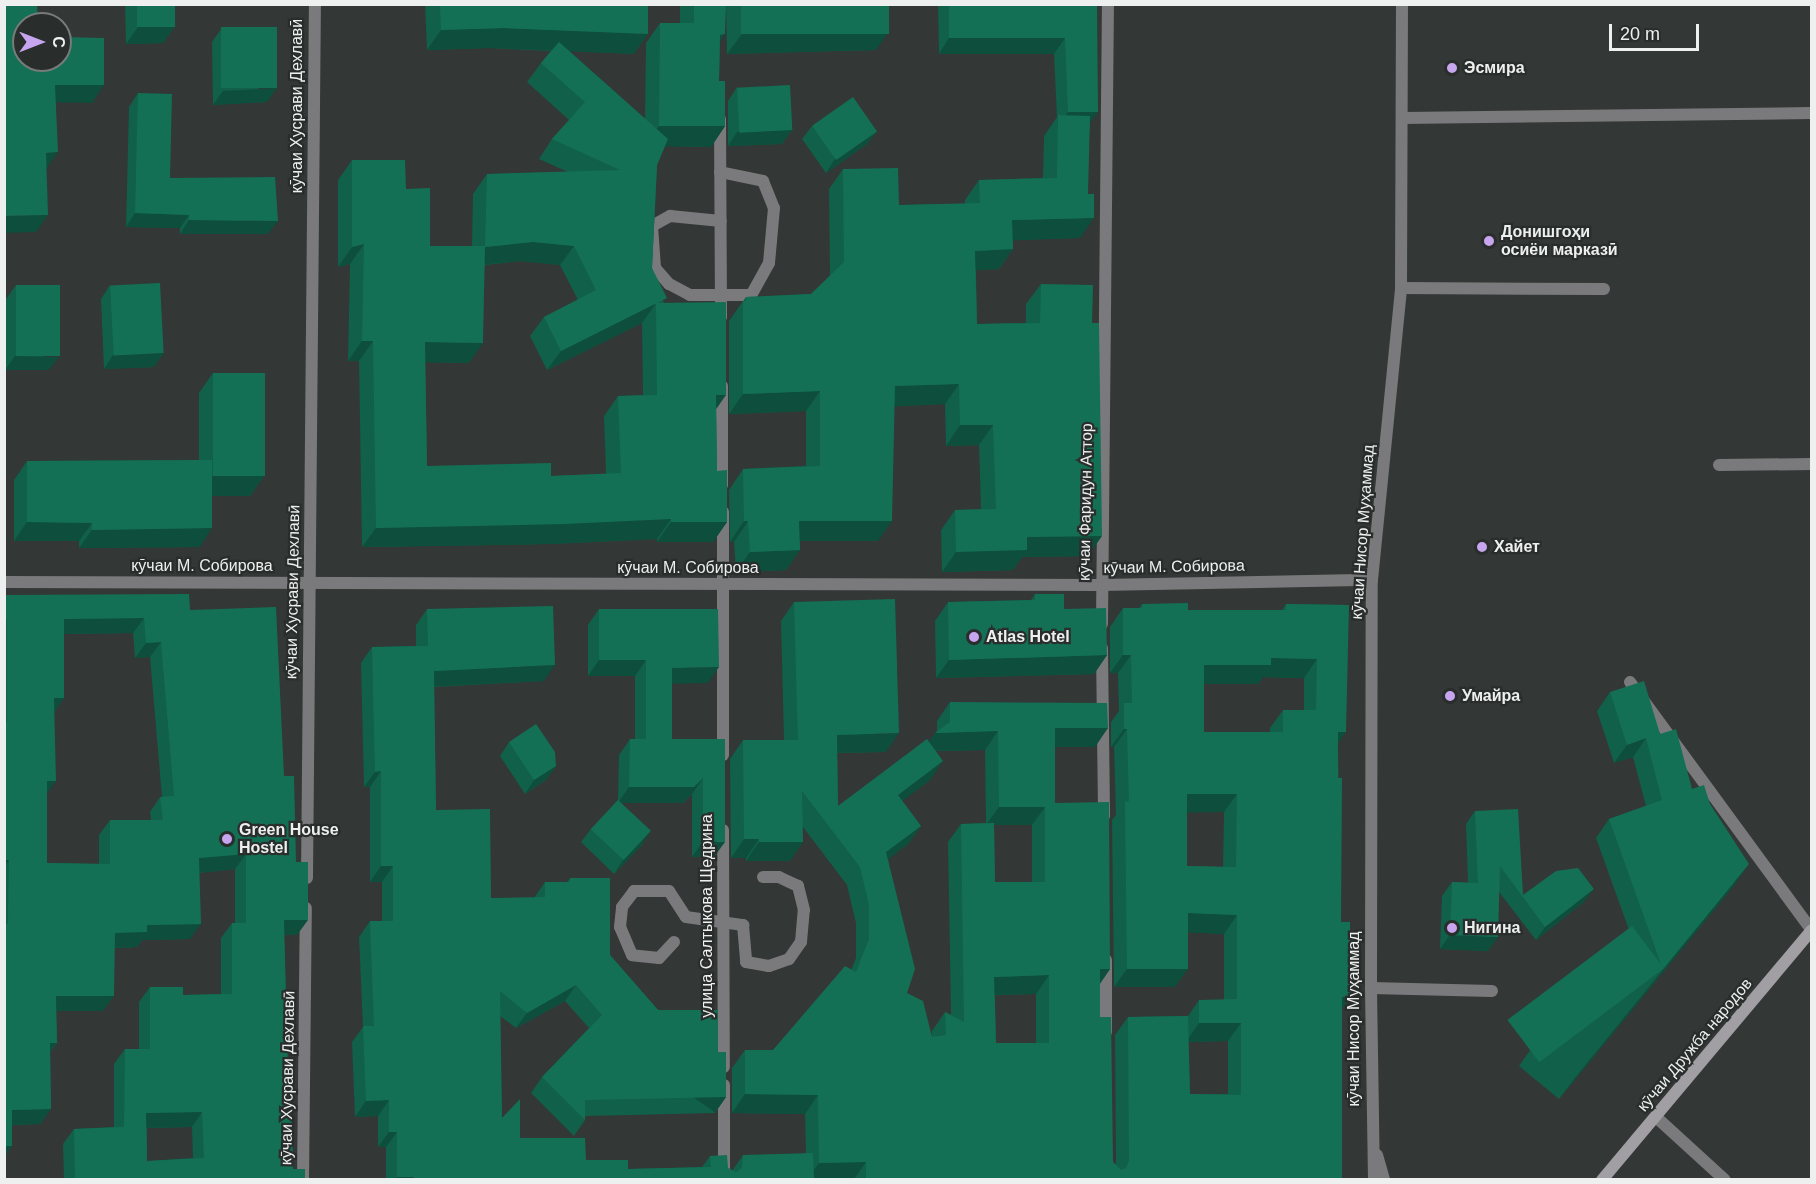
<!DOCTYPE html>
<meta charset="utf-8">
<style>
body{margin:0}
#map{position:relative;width:1816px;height:1184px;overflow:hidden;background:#333735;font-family:Helvetica,sans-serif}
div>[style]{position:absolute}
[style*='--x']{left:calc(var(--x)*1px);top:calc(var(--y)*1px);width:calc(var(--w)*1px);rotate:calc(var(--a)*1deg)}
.service>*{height:12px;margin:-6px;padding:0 6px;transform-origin:6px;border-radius:6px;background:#7a7a7c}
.minor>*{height:12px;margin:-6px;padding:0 6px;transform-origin:6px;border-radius:6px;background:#7a7a7c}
.tertiary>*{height:12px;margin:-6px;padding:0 6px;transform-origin:6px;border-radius:6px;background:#7a7a7c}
.secondary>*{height:12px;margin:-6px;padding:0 6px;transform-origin:6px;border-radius:6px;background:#a19fa3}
.wall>*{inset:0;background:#116049}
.shaded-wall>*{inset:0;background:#0e4e3c;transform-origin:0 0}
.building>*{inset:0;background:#147055;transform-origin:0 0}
.dots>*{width:16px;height:16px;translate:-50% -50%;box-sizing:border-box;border:3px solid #292d2b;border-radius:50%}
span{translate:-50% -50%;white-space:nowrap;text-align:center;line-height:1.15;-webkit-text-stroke:4.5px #292d2b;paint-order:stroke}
.poi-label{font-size:16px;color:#edf0ef;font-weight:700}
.left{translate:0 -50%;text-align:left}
.street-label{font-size:16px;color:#edf0ef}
.frame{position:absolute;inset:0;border:6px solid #edf0ef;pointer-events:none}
.north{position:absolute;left:12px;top:12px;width:60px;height:60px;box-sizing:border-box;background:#292d2b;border:2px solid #777b79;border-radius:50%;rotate:90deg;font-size:16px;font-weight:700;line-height:24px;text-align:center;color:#edf0ef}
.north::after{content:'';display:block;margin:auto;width:21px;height:27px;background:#c7a6ef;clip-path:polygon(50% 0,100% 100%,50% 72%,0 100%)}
.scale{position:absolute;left:1609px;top:24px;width:90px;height:27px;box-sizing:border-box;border:3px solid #edf0ef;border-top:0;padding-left:8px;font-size:18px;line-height:21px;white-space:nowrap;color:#edf0ef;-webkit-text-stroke:4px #292d2b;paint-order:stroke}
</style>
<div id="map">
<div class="service">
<i style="--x:1402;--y:118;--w:410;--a:-0.7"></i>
<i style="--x:720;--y:119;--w:198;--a:89.7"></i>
<i style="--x:720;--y:172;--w:44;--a:11.8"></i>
<i style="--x:763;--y:181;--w:29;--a:68"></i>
<i style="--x:774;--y:208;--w:55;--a:95.2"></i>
<i style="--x:769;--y:263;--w:37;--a:119"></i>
<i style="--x:751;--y:295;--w:61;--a:180"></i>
<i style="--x:690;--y:295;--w:24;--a:-152"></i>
<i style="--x:669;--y:284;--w:21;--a:-131"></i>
<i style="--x:655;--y:268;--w:42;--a:-94.1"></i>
<i style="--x:652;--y:226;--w:21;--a:-29"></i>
<i style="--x:670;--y:216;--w:51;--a:5.6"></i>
<i style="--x:1401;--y:288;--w:203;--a:0.3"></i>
<i style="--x:722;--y:386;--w:99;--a:90"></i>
<i style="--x:1719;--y:465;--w:93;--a:-0.6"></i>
<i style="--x:723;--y:512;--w:243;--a:90"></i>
<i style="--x:1102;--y:624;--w:620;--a:-89.45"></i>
<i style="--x:1102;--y:648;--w:168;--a:89.3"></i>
<i style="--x:1630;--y:682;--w:308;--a:53.8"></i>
<i style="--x:723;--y:830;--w:237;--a:89.8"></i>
<i style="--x:674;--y:942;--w:22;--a:133"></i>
<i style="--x:659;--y:958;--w:27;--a:-174"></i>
<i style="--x:632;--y:955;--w:30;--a:-113"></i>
<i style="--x:620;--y:927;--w:20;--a:-84"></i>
<i style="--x:622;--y:907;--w:20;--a:-53"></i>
<i style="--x:634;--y:891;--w:35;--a:0"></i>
<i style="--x:669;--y:891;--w:31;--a:57"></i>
<i style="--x:686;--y:917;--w:58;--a:8"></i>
<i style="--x:743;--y:925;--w:37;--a:85"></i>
<i style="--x:746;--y:962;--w:23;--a:10"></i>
<i style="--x:769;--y:966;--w:21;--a:-19"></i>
<i style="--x:789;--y:959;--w:21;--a:-55"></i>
<i style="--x:801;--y:942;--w:32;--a:-85"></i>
<i style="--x:804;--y:910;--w:25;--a:-104"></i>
<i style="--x:798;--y:886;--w:21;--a:-155"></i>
<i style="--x:779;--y:877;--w:16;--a:180"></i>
<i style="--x:1106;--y:960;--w:72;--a:90"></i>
<i style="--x:1371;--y:988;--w:121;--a:1.4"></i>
<i style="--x:724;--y:1085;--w:95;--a:90"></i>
<i style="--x:1656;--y:1117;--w:93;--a:42.4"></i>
</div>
<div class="minor">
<i style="--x:4;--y:582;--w:1097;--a:0.16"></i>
<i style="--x:1101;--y:585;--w:271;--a:-1.1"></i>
<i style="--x:307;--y:878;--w:874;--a:-89.48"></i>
<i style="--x:303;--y:1180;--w:272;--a:-89.4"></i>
</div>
<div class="tertiary">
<i style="--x:1377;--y:1155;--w:26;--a:74"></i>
<i style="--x:1374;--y:1180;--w:192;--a:-90.9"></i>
<i style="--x:1371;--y:988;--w:408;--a:-89.9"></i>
<i style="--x:1372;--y:580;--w:293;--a:-84.3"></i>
<i style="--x:1401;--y:288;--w:284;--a:-89.8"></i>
</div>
<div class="secondary">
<i style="--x:1602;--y:1180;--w:326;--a:-50"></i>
</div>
<div class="wall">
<i style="clip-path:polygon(125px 4px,175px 4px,175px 26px,163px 43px,126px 44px)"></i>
<i style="clip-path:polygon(evenodd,425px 4px,648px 4px,634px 54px,569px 51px,645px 119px,646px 43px,660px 23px,680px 23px,680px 4px,726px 4px,720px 42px,719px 81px,725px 126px,711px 147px,665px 146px,657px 165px,652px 268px,664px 303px,716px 409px,717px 471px,727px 522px,713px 542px,657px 542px,657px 539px,550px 544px,362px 547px,359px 361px,348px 361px,350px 264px,338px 267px,338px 180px,352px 160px,406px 189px,430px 246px,472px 246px,473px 194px,487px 174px,568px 172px,539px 159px,552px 139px,569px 120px,527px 82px,541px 63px,551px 51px,490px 48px,427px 50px,425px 4px,520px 261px,560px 265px,578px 300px,544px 317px,530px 336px,547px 370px,642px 323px,643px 395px,618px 396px,604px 416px,606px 474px,551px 476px,427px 466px,425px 362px,469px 363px,485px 265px,520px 261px)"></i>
<i style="clip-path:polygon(726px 4px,889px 4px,876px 50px,727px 54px)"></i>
<i style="clip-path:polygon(938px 4px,1097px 4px,1090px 123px,1080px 238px,1013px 240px,1013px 249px,999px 269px,976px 270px,977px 324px,1026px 323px,1026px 304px,1041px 284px,1088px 556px,1022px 557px,1013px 570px,942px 572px,941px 530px,955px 510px,981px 509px,979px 445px,946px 446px,945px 404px,894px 406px,878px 541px,800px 541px,800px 550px,786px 570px,736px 572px,734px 542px,730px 542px,729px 490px,743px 469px,806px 466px,806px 411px,729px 414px,729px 321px,746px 297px,811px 294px,830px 276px,829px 189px,843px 169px,899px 205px,965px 204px,965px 200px,979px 180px,1043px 178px,1044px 136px,1057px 117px,1054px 54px,939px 54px)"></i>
<i style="clip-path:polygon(221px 29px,267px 102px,213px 105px,212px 42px)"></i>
<i style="clip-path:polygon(737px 87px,792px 130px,782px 144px,728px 146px,728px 101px)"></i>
<i style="clip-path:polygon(138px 93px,170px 178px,268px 234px,180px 234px,180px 228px,126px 227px,129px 107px)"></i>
<i style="clip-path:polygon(812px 126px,877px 131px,867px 144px,826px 173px,802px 139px)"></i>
<i style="clip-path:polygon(16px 285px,49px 370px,5px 370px,6px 299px)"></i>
<i style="clip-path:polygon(110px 285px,154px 367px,104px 369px,101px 299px)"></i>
<i style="clip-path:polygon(213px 373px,264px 476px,250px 496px,212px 496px,200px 547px,79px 548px,79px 541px,14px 541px,14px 480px,27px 461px,199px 460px,199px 393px)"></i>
<i style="clip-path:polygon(1035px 594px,1064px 609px,1107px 655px,1094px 674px,936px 678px,935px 621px,948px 602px,1031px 600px)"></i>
<i style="clip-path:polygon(evenodd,4px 595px,190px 610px,284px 776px,297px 935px,284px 935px,289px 1112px,293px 1169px,305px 1179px,64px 1179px,63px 1144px,74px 1129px,114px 1127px,114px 1064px,125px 1049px,139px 1049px,139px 1002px,150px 987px,183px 995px,221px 994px,221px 938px,232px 923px,235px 923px,235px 869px,199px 873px,190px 939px,142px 940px,137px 947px,114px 948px,103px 1011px,56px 1011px,57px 1043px,50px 1053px,51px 1109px,40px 1124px,12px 1125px,4px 1157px,4px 595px,133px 633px,135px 658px,150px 657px,162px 797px,160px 797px,150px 812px,151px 820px,110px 820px,99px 835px,99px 864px,47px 863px,47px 793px,54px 712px,64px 698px,64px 634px,133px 633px,4px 595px,192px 1127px,193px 1158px,147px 1161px,147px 1128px,192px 1127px)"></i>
<i style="clip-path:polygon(evenodd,794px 602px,886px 752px,837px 753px,838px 806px,929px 742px,937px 731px,937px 721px,950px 702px,1095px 747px,1055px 747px,1055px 803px,1110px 969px,1100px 984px,1100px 1017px,1113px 1162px,1116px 1165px,1115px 1035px,1128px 1017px,1188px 1016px,1199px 1000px,1224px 1000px,1224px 934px,1188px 932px,1175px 987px,1114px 987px,1112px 820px,1116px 815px,1114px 747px,1111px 747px,1111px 722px,1119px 711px,1118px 673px,1110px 673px,1110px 627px,1123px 608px,1139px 608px,1142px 604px,1188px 610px,1282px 610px,1286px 604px,1349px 605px,1338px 744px,1341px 922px,1350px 997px,1342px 1008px,1342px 1179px,386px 1179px,386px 1147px,378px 1147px,378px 1116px,355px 1117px,352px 1042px,363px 1027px,359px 937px,370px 921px,382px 921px,382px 882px,370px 882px,370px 787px,364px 787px,361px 663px,372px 647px,416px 646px,416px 625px,427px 609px,544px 681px,434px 687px,436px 810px,491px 898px,534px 898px,545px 882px,567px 882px,570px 878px,610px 955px,658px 1010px,718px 1052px,726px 1097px,715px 1113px,585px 1116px,585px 1120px,574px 1136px,531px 1093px,542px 1077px,589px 1028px,565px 1001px,516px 1028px,500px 1016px,502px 1118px,520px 1138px,586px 1160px,628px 1169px,702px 1167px,710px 1156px,732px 1171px,743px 1155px,806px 1154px,805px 1114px,732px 1113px,732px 1068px,745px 1050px,773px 1050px,851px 970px,856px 958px,856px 923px,847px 885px,803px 827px,790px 861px,746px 861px,746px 858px,731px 858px,730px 759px,743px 740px,784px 740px,781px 621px,794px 602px,1263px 677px,1304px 678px,1304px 710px,1283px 710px,1270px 728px,1270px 732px,1204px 732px,1204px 684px,1258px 684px,1263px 677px,794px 602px,985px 750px,986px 823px,961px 824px,948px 842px,951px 1015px,945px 1012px,932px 1031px,932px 1036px,907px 993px,888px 859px,908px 844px,921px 826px,902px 801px,930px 780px,936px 751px,985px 750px,794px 602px,1187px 812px,1224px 812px,1223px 867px,1187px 866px,1187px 812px,794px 602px,994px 825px,1032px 825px,1032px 882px,995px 882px,994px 825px,794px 602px,1036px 994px,1036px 1043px,996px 1043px,995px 995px,1036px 994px,794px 602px,1228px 1041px,1228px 1094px,1190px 1094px,1188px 1042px,1228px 1041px)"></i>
<i style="clip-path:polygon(599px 609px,708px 683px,672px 683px,672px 739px,725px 739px,714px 857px,692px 857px,692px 794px,683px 803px,621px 803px,642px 845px,614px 874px,581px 842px,591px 829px,618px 800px,619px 755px,630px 739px,635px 739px,635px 676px,588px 676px,588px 625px)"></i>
<i style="clip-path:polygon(1610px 692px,1660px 734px,1692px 789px,1736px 883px,1559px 1099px,1519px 1066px,1533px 1046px,1629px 930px,1596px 838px,1609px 819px,1646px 806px,1633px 757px,1614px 763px,1597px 711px)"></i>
<i style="clip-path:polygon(509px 742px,556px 766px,546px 780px,525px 794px,500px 756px)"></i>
<i style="clip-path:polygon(1475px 811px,1523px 895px,1584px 902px,1536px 940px,1499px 892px,1488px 951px,1440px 949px,1442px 896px,1452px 882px,1468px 883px,1466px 824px)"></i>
</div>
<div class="shaded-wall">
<i style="clip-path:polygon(175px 26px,163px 43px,126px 44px,138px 27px)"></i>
<i style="clip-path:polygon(504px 28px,648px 34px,634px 54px,490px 48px,427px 50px,441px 30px)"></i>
<i style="clip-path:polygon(890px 30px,876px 50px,727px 54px,742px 34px)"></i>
<i style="clip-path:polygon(725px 34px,711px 55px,720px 35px)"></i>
<i style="clip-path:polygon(949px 38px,1065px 38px,1054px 54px,939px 54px)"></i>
<i style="clip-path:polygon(55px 85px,104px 85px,92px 103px,43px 102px)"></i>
<i style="clip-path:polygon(277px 88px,267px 102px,213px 105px,223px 91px)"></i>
<i style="clip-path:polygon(1068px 112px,1098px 112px,1087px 127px,1057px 128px)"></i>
<i style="clip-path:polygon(659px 126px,725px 126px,711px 147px,645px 146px)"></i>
<i style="clip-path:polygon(792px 130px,782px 144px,728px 146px,737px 132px)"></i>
<i style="clip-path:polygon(877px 131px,867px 144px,826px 173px,835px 159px)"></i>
<i style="clip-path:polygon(58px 152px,46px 169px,46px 153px)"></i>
<i style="clip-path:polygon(135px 213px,189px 215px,180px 228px,126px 227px)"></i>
<i style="clip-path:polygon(48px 215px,36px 232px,4px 233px,4px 216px)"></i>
<i style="clip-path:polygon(1094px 218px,1080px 238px,998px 241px,1012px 220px)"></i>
<i style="clip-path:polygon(189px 220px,278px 221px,268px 234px,180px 234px)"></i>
<i style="clip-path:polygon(533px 242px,574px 246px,560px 265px,520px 261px,471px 266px,485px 247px)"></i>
<i style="clip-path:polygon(364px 244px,350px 264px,338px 267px,352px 247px)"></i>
<i style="clip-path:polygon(1013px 249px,999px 269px,961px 271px,975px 251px)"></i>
<i style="clip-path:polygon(656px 303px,642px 323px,547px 370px,561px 351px)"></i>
<i style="clip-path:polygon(362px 341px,373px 341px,359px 361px,348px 361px)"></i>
<i style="clip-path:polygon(425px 342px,483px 343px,469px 363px,411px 362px)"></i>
<i style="clip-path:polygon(164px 353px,154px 367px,104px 369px,113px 355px)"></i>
<i style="clip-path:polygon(15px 356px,59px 357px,49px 370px,5px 370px)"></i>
<i style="clip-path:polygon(959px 384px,945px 404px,881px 407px,895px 386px)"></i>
<i style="clip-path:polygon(820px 391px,806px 411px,729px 414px,743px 394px)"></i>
<i style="clip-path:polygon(716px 395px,726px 395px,712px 415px)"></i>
<i style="clip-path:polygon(960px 425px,993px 425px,979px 445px,946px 446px)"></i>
<i style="clip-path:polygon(213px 476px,264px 476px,250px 496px,199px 496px)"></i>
<i style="clip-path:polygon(671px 519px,657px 539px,550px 544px,362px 547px,376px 528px)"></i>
<i style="clip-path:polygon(744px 521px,748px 521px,734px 542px,730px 542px)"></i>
<i style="clip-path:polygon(799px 521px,892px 521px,878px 541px,784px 541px)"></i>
<i style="clip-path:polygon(27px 522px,92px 523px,79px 541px,14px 541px)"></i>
<i style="clip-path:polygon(671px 522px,727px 522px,713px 542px,657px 542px)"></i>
<i style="clip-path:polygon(212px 528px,200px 547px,79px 548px,92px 530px)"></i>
<i style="clip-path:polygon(1102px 536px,1088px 556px,1022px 557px,1013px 570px,942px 572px,956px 552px,1027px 537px)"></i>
<i style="clip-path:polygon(800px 550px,786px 570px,736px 572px,750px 552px)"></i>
<i style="clip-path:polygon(144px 618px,133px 633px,54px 634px,64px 619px)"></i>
<i style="clip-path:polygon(161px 642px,150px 657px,135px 658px,146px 643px)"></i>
<i style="clip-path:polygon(1107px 655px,1094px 674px,936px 678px,949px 660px)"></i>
<i style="clip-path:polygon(1123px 655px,1131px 655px,1118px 673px,1110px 673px)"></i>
<i style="clip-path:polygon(1271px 658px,1317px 659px,1304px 678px,1263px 677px,1258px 684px,1191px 684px,1204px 665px)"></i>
<i style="clip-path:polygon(599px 660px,646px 660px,635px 676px,588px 676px)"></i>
<i style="clip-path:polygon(555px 665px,544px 681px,423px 687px,434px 671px)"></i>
<i style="clip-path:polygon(719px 667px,708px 683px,661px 684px,672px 668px)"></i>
<i style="clip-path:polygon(54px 698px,64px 698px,53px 713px)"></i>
<i style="clip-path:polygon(1055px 728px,1108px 728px,1095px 747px,1042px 747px)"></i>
<i style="clip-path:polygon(1124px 729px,1127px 729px,1114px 747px,1111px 747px)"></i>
<i style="clip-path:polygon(998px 731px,985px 750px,922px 751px,935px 733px)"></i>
<i style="clip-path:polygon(1338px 732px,1346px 732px,1333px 750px)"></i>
<i style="clip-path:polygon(899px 733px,886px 752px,824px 753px,837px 735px)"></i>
<i style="clip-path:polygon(1646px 738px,1633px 757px,1614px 763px,1627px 745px)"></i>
<i style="clip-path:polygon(943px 761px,930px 780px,885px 814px,898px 795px)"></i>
<i style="clip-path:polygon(556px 766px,546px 780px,525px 794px,534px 780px)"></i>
<i style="clip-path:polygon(381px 771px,370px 787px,364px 787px,375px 772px)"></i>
<i style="clip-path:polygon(703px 778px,692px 794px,683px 803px,618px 803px,629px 787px)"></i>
<i style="clip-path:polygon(47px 781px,56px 781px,45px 796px)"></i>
<i style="clip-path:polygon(1187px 794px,1237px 794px,1224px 812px,1174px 813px)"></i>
<i style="clip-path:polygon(999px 807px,1045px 807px,1032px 825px,986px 825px)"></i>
<i style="clip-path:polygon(921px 826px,908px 844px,873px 871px,886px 852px)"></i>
<i style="clip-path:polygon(651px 831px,642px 845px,614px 874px,623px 860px)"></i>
<i style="clip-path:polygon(744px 839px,759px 839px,746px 858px,731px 858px)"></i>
<i style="clip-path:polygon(703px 841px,725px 842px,714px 857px,692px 857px)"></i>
<i style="clip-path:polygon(759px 842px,803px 842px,790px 861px,746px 861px)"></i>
<i style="clip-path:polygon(246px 854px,235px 869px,188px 874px,199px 858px)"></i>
<i style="clip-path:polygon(4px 860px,9px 860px,4px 867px)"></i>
<i style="clip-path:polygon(1749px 864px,1736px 883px,1559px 1099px,1574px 1079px)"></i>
<i style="clip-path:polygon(381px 866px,393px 866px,382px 882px,370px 882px)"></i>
<i style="clip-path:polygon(1594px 889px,1584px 902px,1536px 940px,1545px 927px)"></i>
<i style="clip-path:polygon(1188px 913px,1237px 915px,1224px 934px,1175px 932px)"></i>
<i style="clip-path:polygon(284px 920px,308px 920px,297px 935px,273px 935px)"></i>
<i style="clip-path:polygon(201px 924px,190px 939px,142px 940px,137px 947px,104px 948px,115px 933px,147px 925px)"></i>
<i style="clip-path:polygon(1450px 935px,1498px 937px,1488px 951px,1440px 949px)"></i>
<i style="clip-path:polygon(1100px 969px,1110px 969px,1097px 987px)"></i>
<i style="clip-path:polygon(1127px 969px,1188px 969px,1175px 987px,1114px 987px)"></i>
<i style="clip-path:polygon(1049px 975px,1036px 994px,981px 995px,994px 977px)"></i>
<i style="clip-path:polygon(576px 985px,565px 1001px,516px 1028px,527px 1013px)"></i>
<i style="clip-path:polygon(56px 996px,114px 996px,103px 1011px,45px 1011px)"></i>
<i style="clip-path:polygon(1342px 997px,1350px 997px,1337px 1015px)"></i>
<i style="clip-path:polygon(1199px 1023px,1241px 1023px,1228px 1041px,1186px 1042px)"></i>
<i style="clip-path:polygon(50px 1043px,57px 1043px,46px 1058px)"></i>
<i style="clip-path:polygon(745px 1094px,818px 1095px,805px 1114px,732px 1113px)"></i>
<i style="left:726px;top:1097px;width:19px;height:141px;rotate:125deg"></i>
<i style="clip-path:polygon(389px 1100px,378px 1116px,355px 1117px,366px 1101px)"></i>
<i style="clip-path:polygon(51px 1109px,40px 1124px,4px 1125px,12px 1110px)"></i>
<i style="clip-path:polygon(202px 1112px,192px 1127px,136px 1128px,146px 1113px)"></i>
<i style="clip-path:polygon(389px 1132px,397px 1132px,386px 1147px,378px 1147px)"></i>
<i style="clip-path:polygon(4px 1146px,12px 1146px,4px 1157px)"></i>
<i style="clip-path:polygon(866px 1162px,854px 1179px,807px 1179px,819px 1163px)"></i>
<i style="clip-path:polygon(397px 1177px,414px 1177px,412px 1179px,395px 1179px)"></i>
</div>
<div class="building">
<i style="clip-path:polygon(4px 4px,37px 4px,38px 24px,24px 24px,24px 60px,60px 60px,60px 37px,104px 38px,104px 85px,55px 85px,58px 152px,46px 153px,48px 215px,4px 216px)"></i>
<i style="left:137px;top:4px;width:38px;height:23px"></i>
<i style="clip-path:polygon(440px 4px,648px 4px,648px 34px,504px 28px,441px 30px)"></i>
<i style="clip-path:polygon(694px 4px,726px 4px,725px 34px,720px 35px,719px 81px,725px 81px,725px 126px,659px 126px,660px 23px,694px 23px)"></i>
<i style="left:741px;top:4px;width:148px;height:30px"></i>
<i style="clip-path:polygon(949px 4px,1097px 4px,1098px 112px,1068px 112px,1065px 38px,949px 38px)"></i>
<i style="left:277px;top:27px;width:61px;height:56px;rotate:90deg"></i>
<i style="clip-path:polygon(559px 42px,668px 139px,657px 165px,652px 268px,667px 298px,561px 351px,544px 317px,596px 290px,574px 246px,533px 242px,485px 247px,487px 174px,620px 170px,552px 139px,585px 102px,541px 63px)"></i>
<i style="left:790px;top:85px;width:45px;height:53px;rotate:87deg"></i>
<i style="clip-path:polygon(138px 93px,172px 94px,170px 178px,275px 177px,278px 221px,189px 220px,189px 215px,135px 213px)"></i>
<i style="left:853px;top:97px;width:42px;height:50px;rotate:55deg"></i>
<i style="clip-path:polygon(1058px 115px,1090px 116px,1088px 194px,1094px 194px,1094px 218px,1012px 220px,1013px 249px,975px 251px,977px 324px,1040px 323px,1041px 284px,1093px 285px,1092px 323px,1099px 323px,1102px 536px,1027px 537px,1027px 550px,956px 552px,955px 510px,996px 509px,993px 425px,960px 425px,959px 384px,895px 386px,892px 521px,799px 521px,800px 550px,750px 552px,748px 521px,744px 521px,743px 469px,820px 466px,820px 391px,743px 394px,743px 301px,746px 301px,746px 297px,811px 294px,844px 262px,843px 169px,898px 168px,899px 205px,980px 203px,979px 180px,1057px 178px)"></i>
<i style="clip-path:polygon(352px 160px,405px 160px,406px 189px,430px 188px,430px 246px,485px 246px,483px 343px,425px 342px,427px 466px,551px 463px,551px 476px,621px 473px,618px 396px,657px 395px,656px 303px,726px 302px,726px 395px,716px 395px,717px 471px,727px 470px,727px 522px,671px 522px,671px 519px,564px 524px,376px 528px,373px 341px,362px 341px,364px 244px,352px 247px)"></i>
<i style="left:160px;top:283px;width:70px;height:50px;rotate:87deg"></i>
<i style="left:16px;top:285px;width:44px;height:71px"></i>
<i style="left:213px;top:373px;width:52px;height:103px"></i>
<i style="clip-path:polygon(212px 460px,212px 528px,92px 530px,92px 523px,27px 522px,27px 461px)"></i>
<i style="clip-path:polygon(evenodd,189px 594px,190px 610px,276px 607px,284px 776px,294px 776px,296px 862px,308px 862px,308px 920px,284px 920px,289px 1112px,292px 1112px,293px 1169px,305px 1169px,305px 1179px,75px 1179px,74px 1129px,124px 1127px,125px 1049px,150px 1049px,150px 987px,183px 987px,183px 995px,232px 994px,232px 923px,246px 923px,246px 854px,199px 858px,201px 924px,147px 925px,147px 932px,115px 933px,114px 996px,56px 996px,57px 1043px,50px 1043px,51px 1109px,12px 1110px,12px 1146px,4px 1146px,4px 1048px,5px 1048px,4px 924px,8px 924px,9px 860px,4px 860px,4px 723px,7px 723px,7px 619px,4px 619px,4px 595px,189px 594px,144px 618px,146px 643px,161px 642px,174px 796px,160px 797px,163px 820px,110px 820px,110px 864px,47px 863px,47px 781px,56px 781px,54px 698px,64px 698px,64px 619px,144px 618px,189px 594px,202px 1112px,204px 1158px,147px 1161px,146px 1113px,202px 1112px)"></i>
<i style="clip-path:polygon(1035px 594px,1064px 594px,1064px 609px,1106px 608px,1107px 655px,949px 660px,948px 602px,1035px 600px)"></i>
<i style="clip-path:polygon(evenodd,895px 599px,899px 733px,837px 735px,838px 806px,927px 739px,943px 761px,898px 795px,921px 826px,886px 852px,915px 969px,907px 993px,923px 1001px,932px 1037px,946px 1035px,945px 1012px,964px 1022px,961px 824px,994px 823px,995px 882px,1045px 882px,1045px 807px,999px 807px,998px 731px,935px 733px,950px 722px,950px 702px,1107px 703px,1108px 728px,1055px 728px,1055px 803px,1109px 802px,1110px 969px,1100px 969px,1100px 1017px,1111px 1017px,1113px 1162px,1121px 1170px,1126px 1168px,1129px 1161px,1128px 1017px,1188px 1016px,1190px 1094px,1241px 1095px,1241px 1023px,1199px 1023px,1199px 1000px,1237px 999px,1237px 915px,1188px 913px,1188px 969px,1127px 969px,1125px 802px,1129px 801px,1127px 729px,1124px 729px,1124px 703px,1132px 703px,1131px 655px,1123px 655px,1123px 608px,1142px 608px,1142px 604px,1188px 603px,1188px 610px,1286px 610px,1286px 604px,1349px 605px,1346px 732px,1338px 732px,1338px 778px,1342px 778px,1341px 922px,1350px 922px,1350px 997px,1342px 997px,1342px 1179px,866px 1179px,866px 1162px,819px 1163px,818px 1095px,745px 1094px,745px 1050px,773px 1050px,845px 966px,856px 972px,869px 939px,869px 905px,860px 867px,802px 791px,803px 842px,759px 842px,759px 839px,744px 839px,743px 740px,798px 740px,794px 602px,895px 599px,1271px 658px,1317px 659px,1316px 710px,1283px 710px,1283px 732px,1204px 732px,1204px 665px,1271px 665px,1271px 658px,895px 599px,1187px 794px,1237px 794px,1236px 867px,1187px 866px,1187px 794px,895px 599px,1049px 975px,1049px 1043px,996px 1043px,994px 977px,1049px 975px)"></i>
<i style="clip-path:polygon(553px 606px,555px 665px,434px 671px,436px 810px,490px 809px,491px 898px,545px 897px,545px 882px,570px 882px,570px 878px,610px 878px,610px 955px,658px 1010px,718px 1010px,718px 1052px,726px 1052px,726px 1097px,585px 1100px,585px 1120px,542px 1077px,602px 1015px,576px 985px,527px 1013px,500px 991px,502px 1118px,520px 1099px,520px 1138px,585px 1138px,586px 1160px,628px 1160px,628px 1169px,711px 1167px,710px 1156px,727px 1155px,728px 1168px,736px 1172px,742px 1168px,743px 1155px,813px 1153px,814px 1179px,414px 1179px,414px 1177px,397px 1177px,397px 1132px,389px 1132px,389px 1100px,366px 1101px,363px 1026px,374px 1026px,370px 921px,393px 921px,393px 866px,381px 866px,381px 771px,375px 772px,372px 647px,428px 646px,427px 609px)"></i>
<i style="clip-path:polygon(599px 609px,718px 609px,719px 667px,672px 668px,672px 739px,725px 739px,725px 842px,703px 841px,703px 778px,694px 787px,629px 787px,630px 739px,646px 739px,646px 660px,599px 660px)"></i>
<i style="clip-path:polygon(1644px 681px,1660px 734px,1676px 729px,1692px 789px,1704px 785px,1710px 804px,1749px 864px,1663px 969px,1664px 968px,1661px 964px,1609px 819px,1662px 800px,1646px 738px,1627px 745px,1610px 692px)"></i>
<i style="clip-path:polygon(536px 724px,555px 752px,556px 766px,534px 780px,509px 742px)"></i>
<i style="left:618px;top:800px;width:45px;height:40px;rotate:43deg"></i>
<i style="clip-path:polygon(1518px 809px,1523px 895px,1556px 871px,1578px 868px,1594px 889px,1545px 927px,1500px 866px,1498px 937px,1450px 935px,1452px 882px,1478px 883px,1475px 811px)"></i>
<i style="left:1632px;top:926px;width:53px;height:156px;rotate:53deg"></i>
</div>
<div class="dots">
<i style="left:1452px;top:68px;background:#c7a6ef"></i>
<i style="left:1489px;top:241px;background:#c7a6ef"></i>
<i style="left:1482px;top:547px;background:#c7a6ef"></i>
<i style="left:974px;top:637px;background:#c7a6ef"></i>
<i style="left:1450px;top:696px;background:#c7a6ef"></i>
<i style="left:227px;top:839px;background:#c7a6ef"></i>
<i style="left:1452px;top:928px;background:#c7a6ef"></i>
</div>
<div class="poi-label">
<span class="left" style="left:1464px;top:68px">Эсмира</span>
<span class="left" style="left:1501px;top:241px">Донишгоҳи<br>осиёи марказӣ</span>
<span class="left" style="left:1494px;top:547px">Хайет</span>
<span class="left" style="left:986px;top:637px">Atlas Hotel</span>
<span class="left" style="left:1462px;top:696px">Умайра</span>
<span class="left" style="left:239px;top:839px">Green House<br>Hostel</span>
<span class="left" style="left:1464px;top:928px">Нигина</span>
</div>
<div class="street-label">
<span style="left:297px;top:106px;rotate:-90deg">кӯчаи Хусрави Дехлавӣ</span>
<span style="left:1086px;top:502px;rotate:-89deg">кӯчаи Фаридун Аттор</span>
<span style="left:1363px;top:532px;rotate:-86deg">кӯчаи Нисор Муҳаммад</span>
<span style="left:202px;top:566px">кӯчаи М. Собирова</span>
<span style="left:1174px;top:567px;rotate:-1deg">кӯчаи М. Собирова</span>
<span style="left:688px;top:568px">кӯчаи М. Собирова</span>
<span style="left:293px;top:592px;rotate:-89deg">кӯчаи Хусрави Дехлавӣ</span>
<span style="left:707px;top:916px;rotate:-90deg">улица Салтыкова Щедрина</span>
<span style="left:1354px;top:1019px;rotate:-90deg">кӯчаи Нисор Муҳаммад</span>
<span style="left:1695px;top:1045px;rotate:-50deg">кӯчаи Дружба народов</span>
<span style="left:288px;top:1078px;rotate:-89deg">кӯчаи Хусрави Дехлавӣ</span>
</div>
<div class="frame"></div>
<div class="north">С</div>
<div class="scale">20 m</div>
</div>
